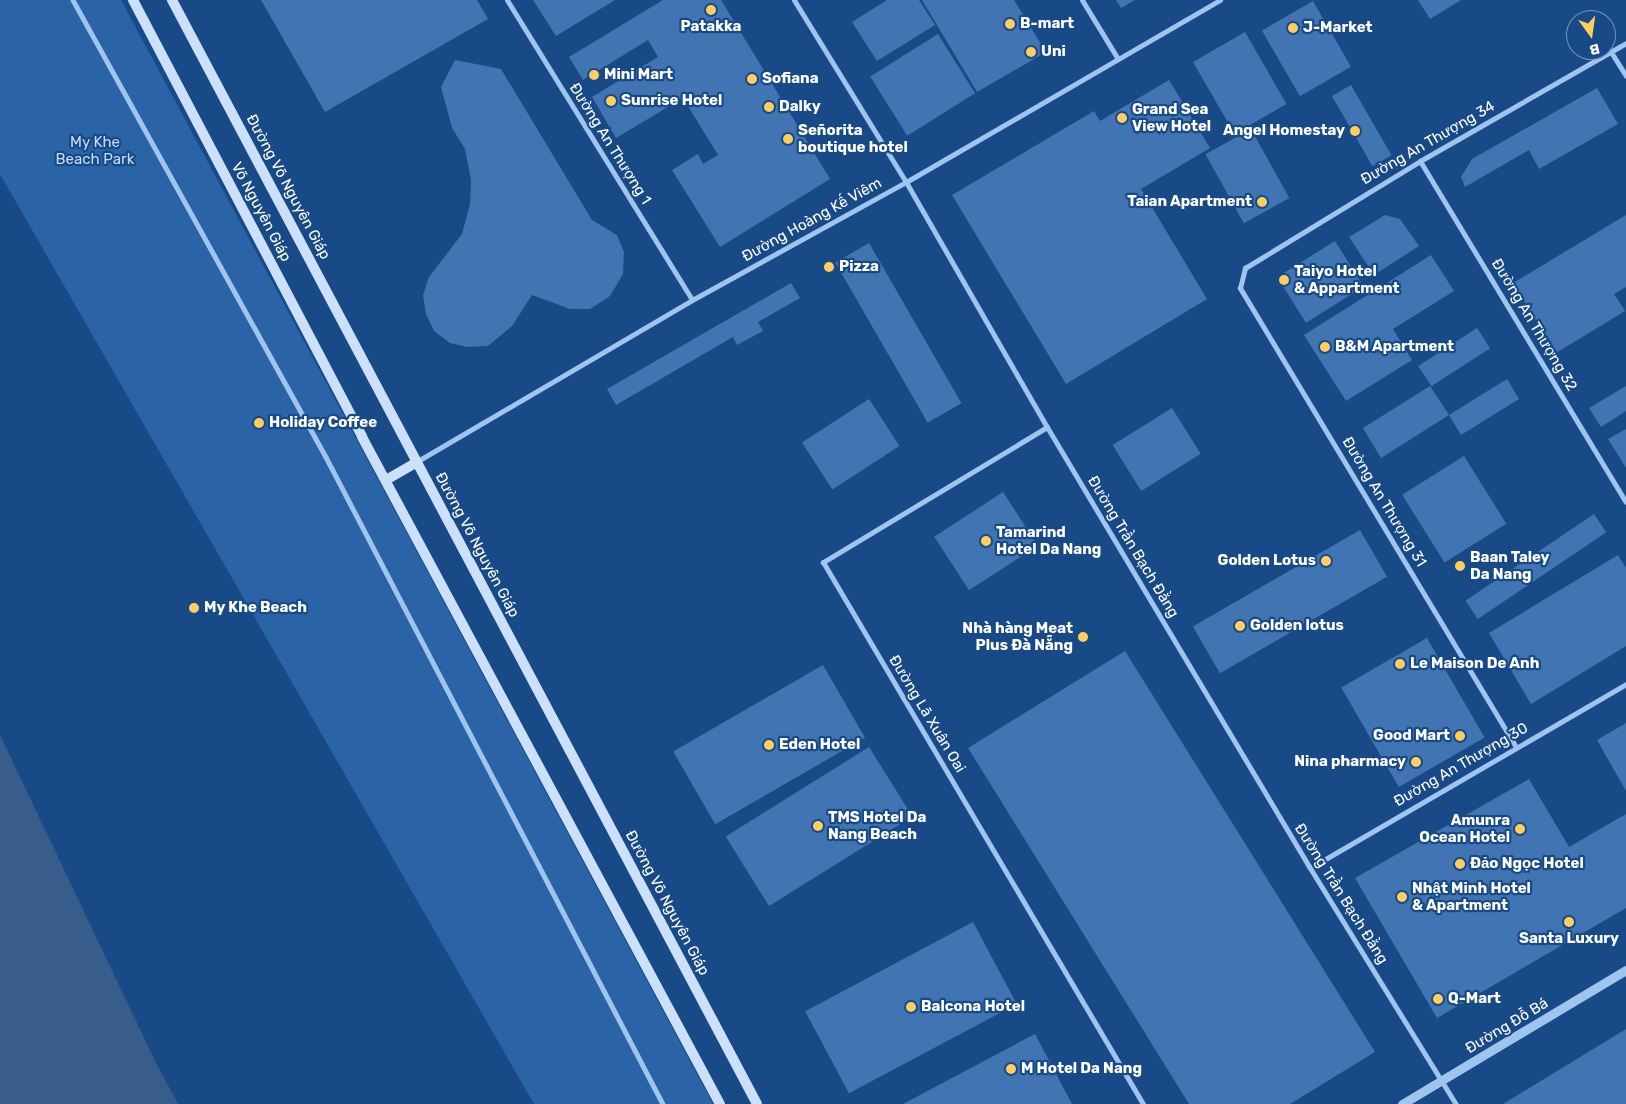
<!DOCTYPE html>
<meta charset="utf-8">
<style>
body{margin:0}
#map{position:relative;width:1626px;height:1104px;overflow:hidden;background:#184a88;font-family:Rubik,sans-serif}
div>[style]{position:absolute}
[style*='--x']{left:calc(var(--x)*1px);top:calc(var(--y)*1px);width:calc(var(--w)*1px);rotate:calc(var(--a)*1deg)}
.green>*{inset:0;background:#2a64a7}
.water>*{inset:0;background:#385d8a}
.building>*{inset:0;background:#4074b2;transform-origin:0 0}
.pedestrian>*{height:4.5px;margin:-2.25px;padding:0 2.25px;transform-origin:2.25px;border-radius:2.25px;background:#9fc4ee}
.minor>*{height:5px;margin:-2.5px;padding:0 2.5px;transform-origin:2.5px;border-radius:2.5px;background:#9fc4ee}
.tertiary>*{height:9px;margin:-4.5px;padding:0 4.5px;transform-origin:4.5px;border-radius:4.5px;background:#9fc4ee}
.secondary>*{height:10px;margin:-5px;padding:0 5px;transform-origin:5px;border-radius:5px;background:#cce0fa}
.dots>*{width:14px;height:14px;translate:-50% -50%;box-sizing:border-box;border:2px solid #184a88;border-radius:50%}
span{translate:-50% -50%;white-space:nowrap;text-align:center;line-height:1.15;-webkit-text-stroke:4.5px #184a88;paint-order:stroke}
.poi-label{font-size:15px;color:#fff;font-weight:700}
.left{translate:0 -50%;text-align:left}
.right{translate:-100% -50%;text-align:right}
.park-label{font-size:15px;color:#c5defa}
.street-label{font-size:15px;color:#fff}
.north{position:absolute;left:1566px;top:10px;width:50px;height:50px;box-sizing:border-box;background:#184a88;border:1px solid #7492b8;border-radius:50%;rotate:166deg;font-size:14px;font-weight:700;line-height:20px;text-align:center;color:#fff}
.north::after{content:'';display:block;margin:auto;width:18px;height:22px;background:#ffce5c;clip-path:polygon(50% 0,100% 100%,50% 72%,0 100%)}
</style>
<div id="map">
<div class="green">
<i style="clip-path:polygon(0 0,121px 0,713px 1104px,534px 1104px,0 174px)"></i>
</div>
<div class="water">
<i style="clip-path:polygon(0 735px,156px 1063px,178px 1104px,0 1104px)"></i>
</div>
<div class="building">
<i style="clip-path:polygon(261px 0,477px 0,488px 19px,325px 112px)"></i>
<i style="clip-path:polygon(533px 0,615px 0,556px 36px)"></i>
<i style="clip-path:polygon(663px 0,721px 0,830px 179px,720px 247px,672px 170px,698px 154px,703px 164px,718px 155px,683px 98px,616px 138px,592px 97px,658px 57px,648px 40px,583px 80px,569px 57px)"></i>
<i style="clip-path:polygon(887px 0,919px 0,935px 25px,877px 61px,852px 22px)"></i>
<i style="clip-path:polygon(922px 0,1014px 0,1046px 52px,977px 92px)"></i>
<i style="clip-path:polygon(1116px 0,1135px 0,1121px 8px)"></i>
<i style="clip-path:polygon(1418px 0,1461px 0,1430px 19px)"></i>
<i style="left:1313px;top:1px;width:76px;height:59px;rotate:60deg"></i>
<i style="left:1245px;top:32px;width:83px;height:60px;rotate:60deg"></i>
<i style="left:938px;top:34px;width:70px;height:80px;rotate:58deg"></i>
<i style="clip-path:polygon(455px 60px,501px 69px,592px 220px,617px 235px,624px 252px,623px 274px,610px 296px,590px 309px,570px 309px,532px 295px,512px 326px,488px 346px,467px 347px,450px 343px,434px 331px,426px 314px,423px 295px,429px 277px,462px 234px,470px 204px,471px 180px,465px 149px,452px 128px,441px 87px)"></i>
<i style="clip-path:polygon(1169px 80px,1210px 148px,1141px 189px,1207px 299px,1066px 384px,952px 195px,1094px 111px,1100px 121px)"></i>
<i style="left:1351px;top:85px;width:81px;height:22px;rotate:60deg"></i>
<i style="clip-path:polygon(1597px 88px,1618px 124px,1539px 169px,1529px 150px,1465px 187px,1461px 177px,1472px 159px)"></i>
<i style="left:1251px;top:129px;width:79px;height:52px;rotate:61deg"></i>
<i style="clip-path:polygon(1385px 215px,1400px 219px,1419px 246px,1374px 275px,1349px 237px)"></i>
<i style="clip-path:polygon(1626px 215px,1626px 287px,1614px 294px,1625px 311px,1556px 353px,1513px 283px)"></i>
<i style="left:1335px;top:241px;width:54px;height:68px;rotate:58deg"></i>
<i style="left:869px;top:243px;width:185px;height:39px;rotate:60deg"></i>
<i style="clip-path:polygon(1431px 255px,1454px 291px,1393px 329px,1412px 360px,1346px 401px,1304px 335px)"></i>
<i style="clip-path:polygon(791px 283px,800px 298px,758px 322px,763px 331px,737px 345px,733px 337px,616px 405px,607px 389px)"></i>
<i style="left:1477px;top:328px;width:24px;height:70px;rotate:57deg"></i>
<i style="clip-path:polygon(1507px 379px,1519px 399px,1461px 435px,1449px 415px,1381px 458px,1363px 428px,1430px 386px,1449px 415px)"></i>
<i style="clip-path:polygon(1626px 386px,1626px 411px,1601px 427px,1589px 408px)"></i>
<i style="left:869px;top:399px;width:56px;height:80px;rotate:57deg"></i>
<i style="left:1172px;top:408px;width:54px;height:70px;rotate:58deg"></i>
<i style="clip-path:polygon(1626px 429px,1626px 468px,1608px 439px)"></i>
<i style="left:1464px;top:456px;width:80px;height:73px;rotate:58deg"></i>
<i style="left:1003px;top:492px;width:64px;height:82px;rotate:57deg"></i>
<i style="left:1594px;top:514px;width:22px;height:155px;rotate:56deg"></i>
<i style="left:1360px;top:530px;width:54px;height:193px;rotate:60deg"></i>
<i style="clip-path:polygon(1618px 555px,1626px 568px,1626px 646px,1531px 704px,1489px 633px)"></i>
<i style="left:1427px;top:638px;width:115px;height:99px;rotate:60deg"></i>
<i style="clip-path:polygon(1125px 651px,1375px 1052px,1290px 1104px,1189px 1104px,968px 748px)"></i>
<i style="left:823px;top:665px;width:84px;height:173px;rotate:60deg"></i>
<i style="clip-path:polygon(1626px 723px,1626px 791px,1597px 740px)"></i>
<i style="left:869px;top:747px;width:82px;height:169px;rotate:58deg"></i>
<i style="clip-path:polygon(1529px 779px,1569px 847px,1626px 814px,1626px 908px,1437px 1018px,1355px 878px)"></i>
<i style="left:973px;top:922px;width:93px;height:190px;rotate:62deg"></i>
<i style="clip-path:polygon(1626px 1029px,1626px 1104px,1503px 1104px)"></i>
<i style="clip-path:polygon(1035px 1034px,1072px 1104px,903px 1104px)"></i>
</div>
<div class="pedestrian">
<i style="--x:73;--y:0;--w:522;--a:61.03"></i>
<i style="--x:326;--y:457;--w:730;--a:62.49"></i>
</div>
<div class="minor">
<i style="--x:507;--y:0;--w:352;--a:58.3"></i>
<i style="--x:794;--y:0;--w:214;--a:58.4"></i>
<i style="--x:906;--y:182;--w:283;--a:60.1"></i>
<i style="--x:1047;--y:427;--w:513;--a:59.19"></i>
<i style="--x:1310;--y:868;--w:278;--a:58.3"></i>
<i style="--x:1082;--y:0;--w:69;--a:58.6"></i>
<i style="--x:1611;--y:52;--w:28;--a:58"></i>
<i style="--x:1420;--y:161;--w:398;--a:58.9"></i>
<i style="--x:1047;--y:427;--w:262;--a:148.9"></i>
<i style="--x:823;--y:562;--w:629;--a:59.44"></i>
<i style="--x:416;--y:462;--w:320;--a:-30.4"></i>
<i style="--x:692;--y:300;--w:244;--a:-28.9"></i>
<i style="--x:906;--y:182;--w:363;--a:-30.1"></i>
<i style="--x:1516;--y:747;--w:536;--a:-121.02"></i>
<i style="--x:1240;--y:288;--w:21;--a:-76"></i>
<i style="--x:1245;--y:268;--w:205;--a:-31.4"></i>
<i style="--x:1420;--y:161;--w:237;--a:-29.8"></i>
<i style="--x:1310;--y:868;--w:366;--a:-30.2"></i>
</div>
<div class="tertiary">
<i style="--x:1402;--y:1104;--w:261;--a:-30.9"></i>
</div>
<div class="secondary">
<i style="--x:133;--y:0;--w:493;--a:62.3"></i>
<i style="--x:362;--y:437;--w:757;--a:61.78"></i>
<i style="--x:172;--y:0;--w:1249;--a:62.08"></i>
<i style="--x:386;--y:480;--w:34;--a:-30"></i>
</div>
<div class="dots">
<i style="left:711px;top:10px;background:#ffce5c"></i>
<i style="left:1010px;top:24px;background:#ffce5c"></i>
<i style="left:1293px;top:28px;background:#ffce5c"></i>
<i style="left:1031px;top:52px;background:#ffce5c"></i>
<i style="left:594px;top:75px;background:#ffce5c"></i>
<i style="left:752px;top:79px;background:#ffce5c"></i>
<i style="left:611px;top:101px;background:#ffce5c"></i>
<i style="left:769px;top:107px;background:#ffce5c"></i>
<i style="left:1122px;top:118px;background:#ffce5c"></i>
<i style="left:1355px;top:131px;background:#ffce5c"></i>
<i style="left:788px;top:139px;background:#ffce5c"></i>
<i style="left:1262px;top:202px;background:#ffce5c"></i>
<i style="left:829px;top:267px;background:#ffce5c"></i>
<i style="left:1284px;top:280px;background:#ffce5c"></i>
<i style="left:1325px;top:347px;background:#ffce5c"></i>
<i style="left:259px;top:423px;background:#ffce5c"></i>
<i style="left:986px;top:541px;background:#ffce5c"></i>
<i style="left:1326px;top:561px;background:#ffce5c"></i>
<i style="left:1460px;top:566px;background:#ffce5c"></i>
<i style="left:194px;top:608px;background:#ffce5c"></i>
<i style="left:1240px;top:626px;background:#ffce5c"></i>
<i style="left:1083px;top:637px;background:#ffce5c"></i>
<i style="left:1400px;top:664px;background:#ffce5c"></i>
<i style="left:1460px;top:736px;background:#ffce5c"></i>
<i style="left:769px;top:745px;background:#ffce5c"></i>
<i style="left:1416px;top:762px;background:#ffce5c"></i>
<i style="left:818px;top:826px;background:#ffce5c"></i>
<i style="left:1520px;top:829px;background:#ffce5c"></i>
<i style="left:1460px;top:864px;background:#ffce5c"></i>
<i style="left:1402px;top:897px;background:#ffce5c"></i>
<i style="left:1569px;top:922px;background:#ffce5c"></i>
<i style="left:1438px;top:999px;background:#ffce5c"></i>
<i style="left:911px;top:1007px;background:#ffce5c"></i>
<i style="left:1011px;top:1069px;background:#ffce5c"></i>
</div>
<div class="poi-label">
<span class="left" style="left:1020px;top:24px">B-mart</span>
<span style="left:711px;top:27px">Patakka</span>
<span class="left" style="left:1303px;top:28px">J-Market</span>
<span class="left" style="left:1041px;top:52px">Uni</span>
<span class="left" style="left:604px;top:75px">Mini Mart</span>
<span class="left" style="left:762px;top:79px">Sofiana</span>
<span class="left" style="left:621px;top:101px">Sunrise Hotel</span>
<span class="left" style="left:779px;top:107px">Dalky</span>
<span class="left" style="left:1132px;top:118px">Grand Sea<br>View Hotel</span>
<span class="left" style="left:798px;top:139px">Señorita<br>boutique hotel</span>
<span class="right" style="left:1345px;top:131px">Angel Homestay</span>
<span class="right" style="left:1252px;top:202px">Taian Apartment</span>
<span class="left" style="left:839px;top:267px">Pizza</span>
<span class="left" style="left:1294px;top:280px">Taiyo Hotel<br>&amp; Appartment</span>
<span class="left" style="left:1335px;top:347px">B&amp;M Apartment</span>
<span class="left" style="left:269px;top:423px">Holiday Coffee</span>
<span class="left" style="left:996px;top:541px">Tamarind<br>Hotel Da Nang</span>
<span class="left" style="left:1470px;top:566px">Baan Taley<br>Da Nang</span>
<span class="right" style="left:1316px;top:561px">Golden Lotus</span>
<span class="left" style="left:204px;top:608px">My Khe Beach</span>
<span class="left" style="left:1250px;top:626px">Golden lotus</span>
<span class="right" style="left:1073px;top:637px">Nhà hàng Meat<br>Plus Đà Nẵng</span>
<span class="left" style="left:1410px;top:664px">Le Maison De Anh</span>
<span class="right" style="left:1450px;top:736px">Good Mart</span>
<span class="left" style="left:779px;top:745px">Eden Hotel</span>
<span class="right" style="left:1406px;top:762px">Nina pharmacy</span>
<span class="left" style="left:828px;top:826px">TMS Hotel Da<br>Nang Beach</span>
<span class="right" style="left:1510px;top:829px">Amunra<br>Ocean Hotel</span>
<span class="left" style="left:1470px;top:864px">Đảo Ngọc Hotel</span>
<span class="left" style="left:1412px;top:897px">Nhật Minh Hotel<br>&amp; Apartment</span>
<span style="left:1569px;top:939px">Santa Luxury</span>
<span class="left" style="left:1448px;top:999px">Q-Mart</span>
<span class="left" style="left:921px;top:1007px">Balcona Hotel</span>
<span class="left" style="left:1021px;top:1069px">M Hotel Da Nang</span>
</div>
<div class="park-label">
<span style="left:95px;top:151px">My Khe<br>Beach Park</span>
</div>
<div class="street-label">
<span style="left:1428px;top:143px;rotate:-30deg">Đường An Thượng 34</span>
<span style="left:610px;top:144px;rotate:58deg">Đường An Thượng 1</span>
<span style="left:288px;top:187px;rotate:62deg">Đường Võ Nguyên Giáp</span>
<span style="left:261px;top:212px;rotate:62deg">Võ Nguyên Giáp</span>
<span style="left:812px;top:220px;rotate:-29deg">Đường Hoàng Kế Viêm</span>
<span style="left:1534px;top:325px;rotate:59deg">Đường An Thượng 32</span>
<span style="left:1384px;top:502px;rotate:59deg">Đường An Thượng 31</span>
<span style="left:477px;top:545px;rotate:62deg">Đường Võ Nguyên Giáp</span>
<span style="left:1133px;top:547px;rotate:59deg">Đường Trần Bạch Đằng</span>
<span style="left:927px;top:714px;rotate:59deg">Đường Lã Xuân Oai</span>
<span style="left:1461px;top:765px;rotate:-30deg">Đường An Thượng 30</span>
<span style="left:1341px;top:894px;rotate:58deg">Đường Trần Bạch Đằng</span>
<span style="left:667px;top:903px;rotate:62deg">Đường Võ Nguyên Giáp</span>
<span style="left:1507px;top:1026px;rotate:-31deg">Đường Đỗ Bá</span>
</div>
<div class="north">B</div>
</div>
